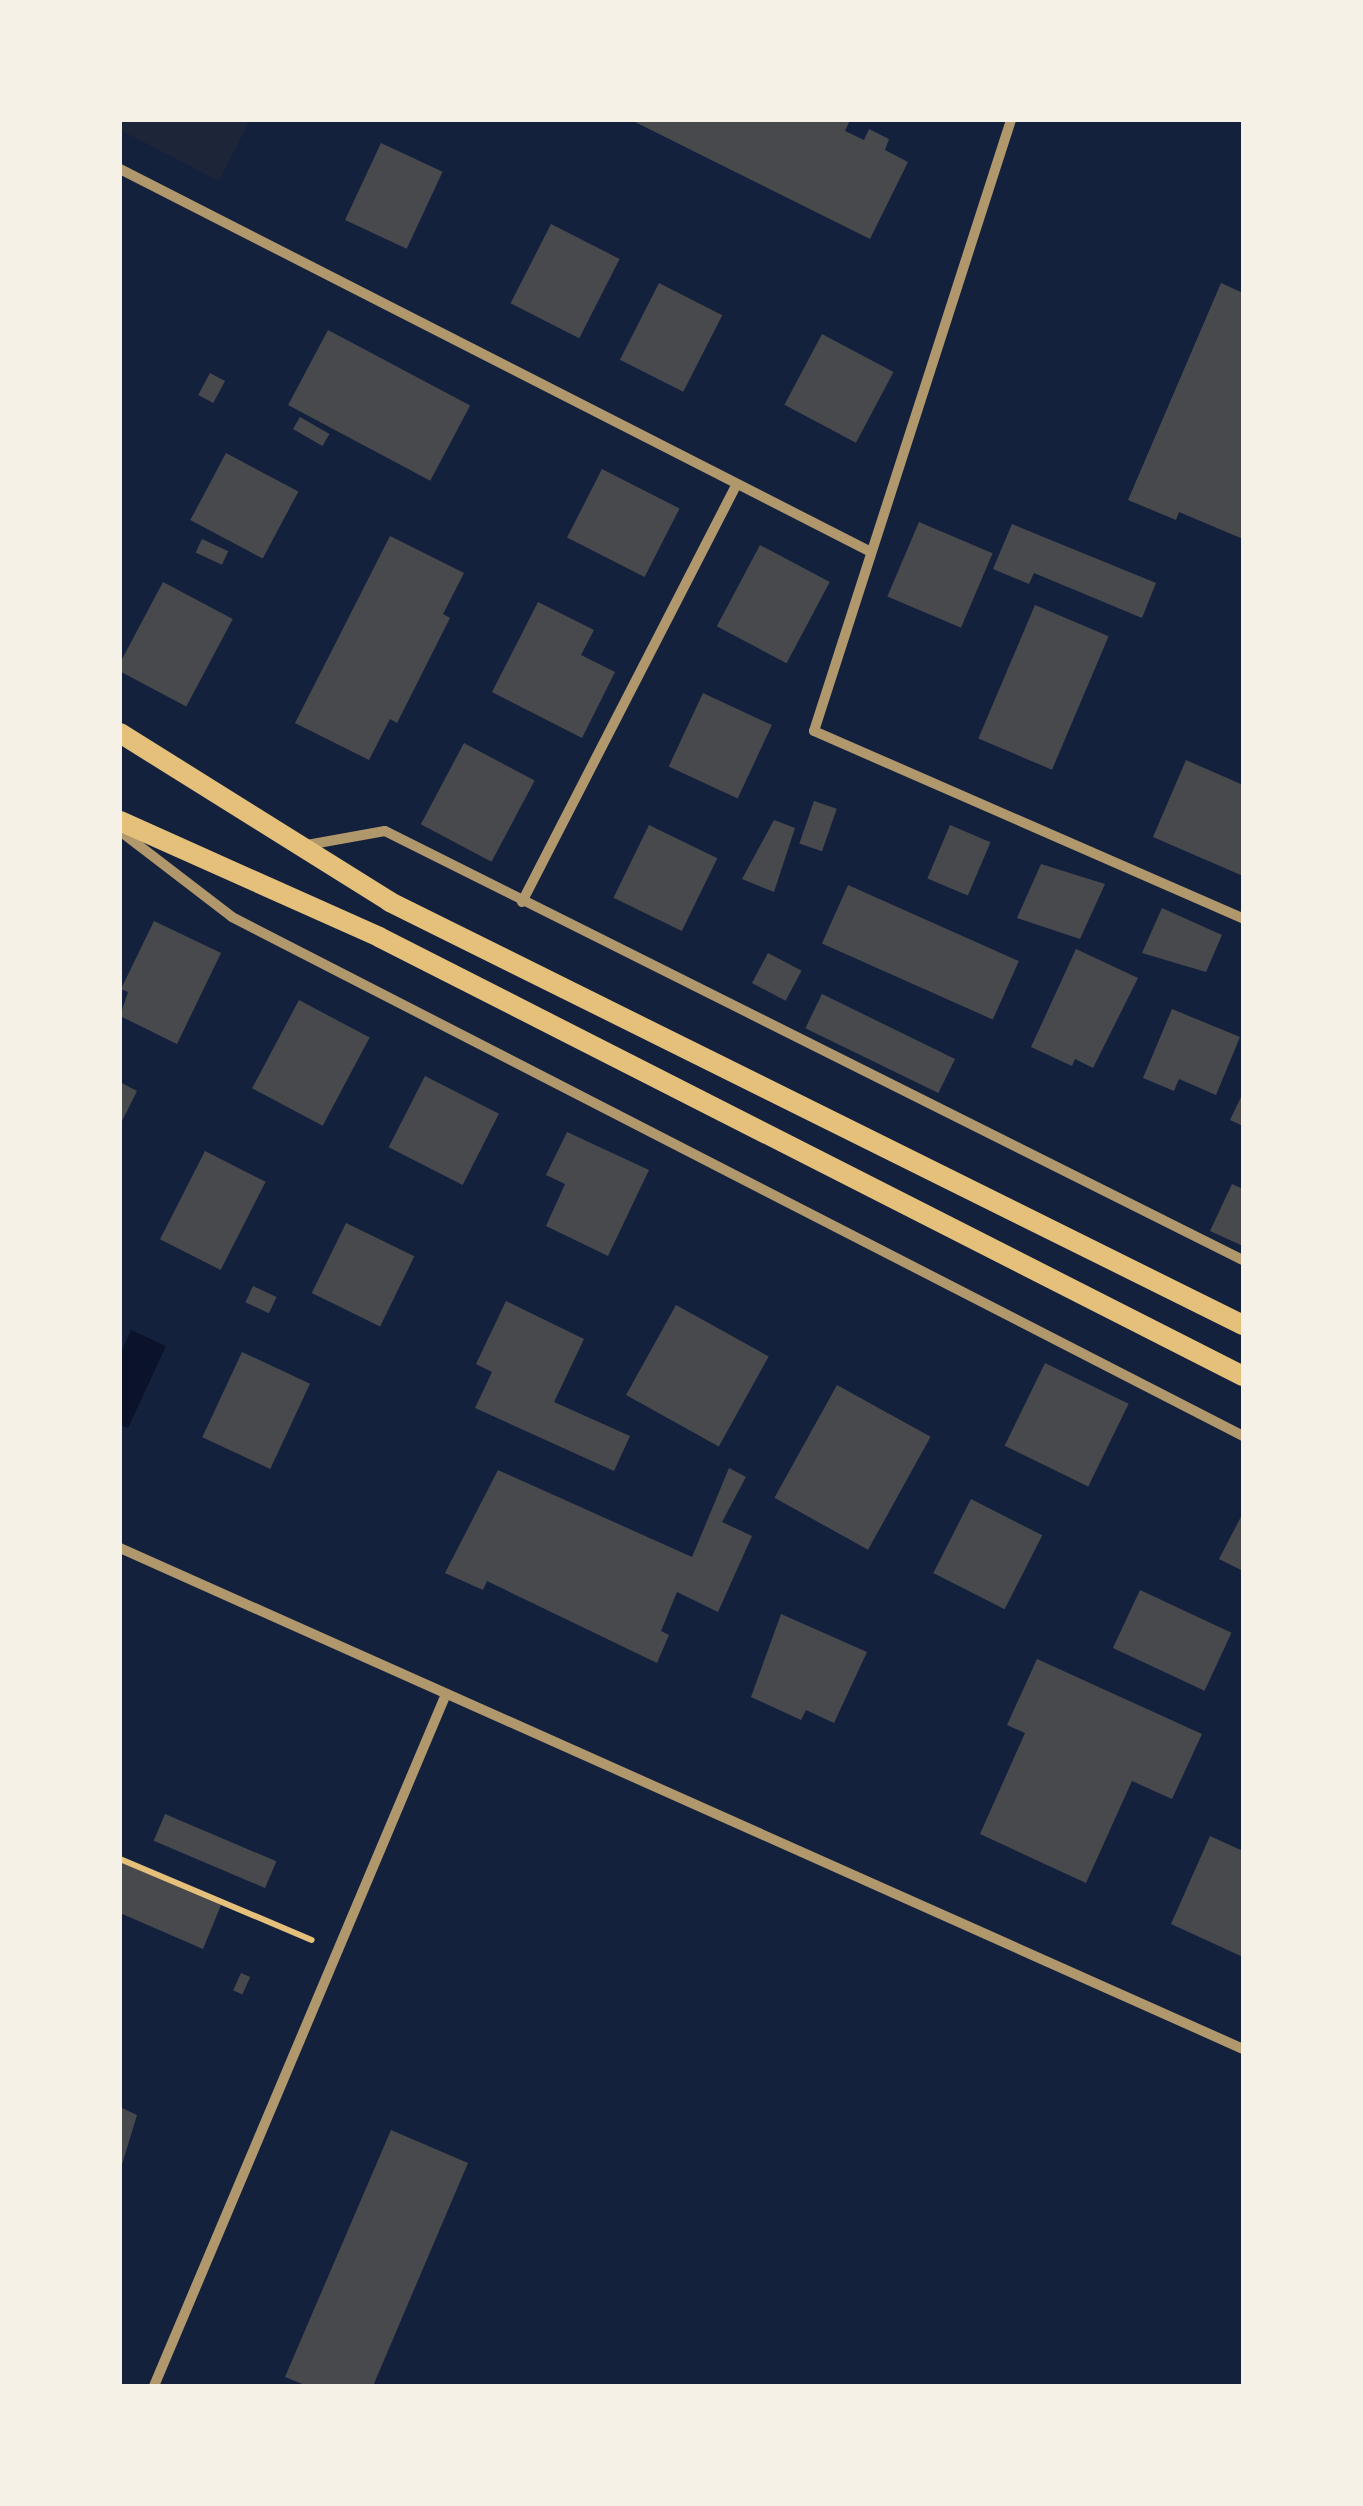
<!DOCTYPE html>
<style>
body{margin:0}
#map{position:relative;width:1363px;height:2506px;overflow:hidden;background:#14213d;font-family:"Varela Round",sans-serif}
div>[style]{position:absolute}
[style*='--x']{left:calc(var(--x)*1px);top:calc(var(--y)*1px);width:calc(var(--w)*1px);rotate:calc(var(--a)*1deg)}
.green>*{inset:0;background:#1d2539}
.water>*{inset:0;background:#0b132b}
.building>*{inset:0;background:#48494c;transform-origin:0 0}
.path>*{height:6px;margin:-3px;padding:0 3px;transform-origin:3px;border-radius:3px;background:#e5c07b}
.minor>*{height:10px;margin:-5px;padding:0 5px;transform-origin:5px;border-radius:5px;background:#b1986c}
.secondary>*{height:20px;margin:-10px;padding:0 10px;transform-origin:10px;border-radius:10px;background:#e5c07b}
span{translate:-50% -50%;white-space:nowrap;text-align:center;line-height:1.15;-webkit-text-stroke:8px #f6f1e7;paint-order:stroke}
.frame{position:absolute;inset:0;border:122px solid #f6f1e7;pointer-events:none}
</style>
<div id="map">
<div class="green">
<i style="clip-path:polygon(120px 120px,250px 120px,219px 181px,120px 130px)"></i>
</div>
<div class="water">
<i style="clip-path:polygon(131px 1330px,166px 1346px,128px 1428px,120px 1425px,120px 1354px)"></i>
</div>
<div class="building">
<i style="clip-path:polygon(631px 120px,850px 120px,845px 131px,864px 140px,869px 129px,889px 139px,885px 150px,908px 162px,870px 239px)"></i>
<i style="left:381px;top:143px;width:68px;height:85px;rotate:25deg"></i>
<i style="left:551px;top:224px;width:77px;height:89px;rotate:27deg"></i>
<i style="left:659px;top:283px;width:71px;height:86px;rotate:27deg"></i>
<i style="clip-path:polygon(1221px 283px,1243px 293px,1243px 539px,1179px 512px,1176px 520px,1128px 500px)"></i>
<i style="left:328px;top:330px;width:161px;height:85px;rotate:28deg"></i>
<i style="left:822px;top:334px;width:81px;height:80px;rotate:28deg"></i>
<i style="left:210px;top:373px;width:17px;height:25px;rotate:28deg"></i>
<i style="left:300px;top:417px;width:34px;height:14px;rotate:30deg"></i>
<i style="left:226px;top:453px;width:82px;height:76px;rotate:28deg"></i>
<i style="left:602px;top:469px;width:87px;height:77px;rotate:27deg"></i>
<i style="left:919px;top:522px;width:80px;height:81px;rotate:23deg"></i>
<i style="clip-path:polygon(1012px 524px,1156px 583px,1142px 618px,1034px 573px,1029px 584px,993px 569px)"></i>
<i style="clip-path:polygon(390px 536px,464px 573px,443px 614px,450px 618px,397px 723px,390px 719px,369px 760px,295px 723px)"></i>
<i style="left:202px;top:539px;width:29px;height:15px;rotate:25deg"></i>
<i style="left:760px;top:545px;width:79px;height:92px;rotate:28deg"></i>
<i style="left:163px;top:582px;width:79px;height:99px;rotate:28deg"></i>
<i style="clip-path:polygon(538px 602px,594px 630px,581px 655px,615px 672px,582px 738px,492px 692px)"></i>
<i style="left:1035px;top:605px;width:80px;height:145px;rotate:23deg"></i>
<i style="left:703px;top:693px;width:76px;height:81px;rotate:25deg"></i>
<i style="left:464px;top:743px;width:80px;height:92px;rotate:28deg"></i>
<i style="clip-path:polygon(1186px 760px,1243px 785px,1243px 876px,1153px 837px)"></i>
<i style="left:814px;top:801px;width:24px;height:45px;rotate:19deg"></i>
<i style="clip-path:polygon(774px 820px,795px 828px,774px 892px,742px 879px)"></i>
<i style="left:649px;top:825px;width:76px;height:81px;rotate:26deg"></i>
<i style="left:950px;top:825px;width:44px;height:58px;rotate:23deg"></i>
<i style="clip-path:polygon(1041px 864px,1105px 884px,1080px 939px,1017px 918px)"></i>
<i style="left:848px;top:885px;width:187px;height:64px;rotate:24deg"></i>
<i style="clip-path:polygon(1162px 908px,1222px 935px,1206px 972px,1142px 953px)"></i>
<i style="clip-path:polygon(154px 921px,221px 953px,177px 1044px,120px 1016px,128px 992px,121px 989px)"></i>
<i style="clip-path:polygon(1076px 949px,1138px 978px,1093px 1068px,1075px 1059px,1072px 1066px,1031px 1047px)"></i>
<i style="left:768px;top:953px;width:38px;height:34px;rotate:28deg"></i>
<i style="left:822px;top:994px;width:148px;height:38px;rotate:26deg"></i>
<i style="left:299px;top:1000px;width:80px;height:100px;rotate:28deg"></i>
<i style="clip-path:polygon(1172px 1009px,1240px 1037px,1216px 1095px,1179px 1079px,1174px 1091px,1143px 1078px)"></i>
<i style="left:425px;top:1076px;width:83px;height:80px;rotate:27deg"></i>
<i style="clip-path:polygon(120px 1082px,137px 1091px,120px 1125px)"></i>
<i style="clip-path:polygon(1243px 1093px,1243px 1126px,1230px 1120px)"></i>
<i style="clip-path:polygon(567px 1132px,649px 1170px,608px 1256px,546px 1226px,565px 1184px,546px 1175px)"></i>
<i style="left:205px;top:1151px;width:68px;height:99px;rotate:27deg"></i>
<i style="clip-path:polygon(1232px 1184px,1243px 1189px,1243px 1246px,1210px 1231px)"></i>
<i style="left:346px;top:1223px;width:76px;height:78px;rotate:26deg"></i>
<i style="left:253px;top:1286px;width:26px;height:18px;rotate:25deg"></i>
<i style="clip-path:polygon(506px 1301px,584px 1339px,554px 1402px,630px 1436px,614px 1471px,475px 1408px,492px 1372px,476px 1364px)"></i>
<i style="left:676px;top:1305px;width:106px;height:103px;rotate:29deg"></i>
<i style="left:242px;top:1352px;width:75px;height:94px;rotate:25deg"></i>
<i style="left:1045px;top:1363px;width:93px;height:92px;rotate:26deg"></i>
<i style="left:837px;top:1385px;width:107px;height:129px;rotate:29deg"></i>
<i style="clip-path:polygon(729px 1468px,746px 1477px,722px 1522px,752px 1536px,718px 1612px,677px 1592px,661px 1631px,669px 1635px,657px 1663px,487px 1581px,483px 1590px,445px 1573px,498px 1470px,692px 1557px)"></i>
<i style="left:971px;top:1499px;width:80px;height:83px;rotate:27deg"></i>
<i style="clip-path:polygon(1243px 1513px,1243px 1571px,1219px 1559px)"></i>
<i style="left:1140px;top:1590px;width:101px;height:64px;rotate:25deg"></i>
<i style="clip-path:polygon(781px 1614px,867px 1652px,834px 1723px,806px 1710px,801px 1720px,751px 1697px)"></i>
<i style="clip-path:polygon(1037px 1659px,1202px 1734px,1172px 1799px,1132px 1781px,1086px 1883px,980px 1834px,1025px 1733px,1007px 1725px)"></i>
<i style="left:165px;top:1814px;width:121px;height:29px;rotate:23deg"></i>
<i style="clip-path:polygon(1210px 1836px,1243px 1851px,1243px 1957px,1171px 1924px)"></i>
<i style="clip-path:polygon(120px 1862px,221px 1905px,203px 1949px,120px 1913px)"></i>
<i style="left:241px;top:1973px;width:10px;height:19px;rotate:24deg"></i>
<i style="clip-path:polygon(120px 2107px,137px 2115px,120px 2171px)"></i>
<i style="clip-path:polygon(391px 2130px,468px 2163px,373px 2386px,307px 2386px,285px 2377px)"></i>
</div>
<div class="path">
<i style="--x:120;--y:1859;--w:208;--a:22.9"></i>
</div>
<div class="minor">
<i style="--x:1011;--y:120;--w:642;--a:107.87"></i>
<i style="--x:814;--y:731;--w:468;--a:23.6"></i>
<i style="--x:120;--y:169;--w:843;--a:27.02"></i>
<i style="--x:120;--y:831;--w:141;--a:37.5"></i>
<i style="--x:232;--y:917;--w:1136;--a:27.17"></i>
<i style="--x:307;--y:845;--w:79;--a:-10.2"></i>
<i style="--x:385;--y:831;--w:959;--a:26.57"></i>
<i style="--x:522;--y:902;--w:466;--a:-62.8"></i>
<i style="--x:120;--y:1548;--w:1230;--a:24.04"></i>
<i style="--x:154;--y:2386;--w:751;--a:-67.12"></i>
</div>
<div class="secondary">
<i style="--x:120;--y:733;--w:319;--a:32"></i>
<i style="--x:390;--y:902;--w:952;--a:26.38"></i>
<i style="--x:120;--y:821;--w:284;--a:24.1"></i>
<i style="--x:379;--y:937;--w:969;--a:26.94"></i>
</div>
<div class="frame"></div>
</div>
